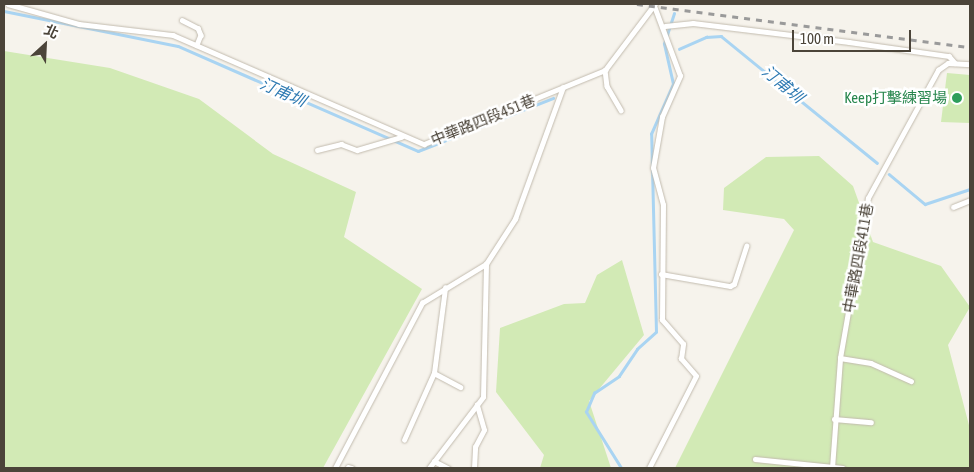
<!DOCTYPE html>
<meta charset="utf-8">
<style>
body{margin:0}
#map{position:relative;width:974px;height:472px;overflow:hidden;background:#f6f3ec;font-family:"Asap Condensed","Noto Sans TC",sans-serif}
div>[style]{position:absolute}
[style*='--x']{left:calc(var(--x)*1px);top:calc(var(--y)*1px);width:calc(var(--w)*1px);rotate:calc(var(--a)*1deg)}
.green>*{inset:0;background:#d2eab5}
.stream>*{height:2.5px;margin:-1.25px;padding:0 1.25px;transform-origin:1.25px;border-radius:1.25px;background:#a9d4f2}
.roads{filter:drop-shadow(0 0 1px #c2bbae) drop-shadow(0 0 1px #c2bbae)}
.service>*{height:4.5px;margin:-2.25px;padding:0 2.25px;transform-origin:2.25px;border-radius:2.25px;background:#fff}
.rail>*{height:2.5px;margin-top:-1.25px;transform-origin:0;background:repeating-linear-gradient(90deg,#9a9a9a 0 6px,transparent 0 12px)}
.dots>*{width:14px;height:14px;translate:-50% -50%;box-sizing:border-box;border:2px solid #fff;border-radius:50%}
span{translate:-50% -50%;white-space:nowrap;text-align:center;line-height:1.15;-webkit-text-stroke:5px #fff;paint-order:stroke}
.leisure-label{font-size:15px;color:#27864d}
.right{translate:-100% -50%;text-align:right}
.street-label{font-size:15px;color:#4b4439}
.water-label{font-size:16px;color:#2e7ab2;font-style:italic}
.frame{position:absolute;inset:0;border:5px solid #4b4439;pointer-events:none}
.north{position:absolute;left:20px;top:20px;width:50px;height:50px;-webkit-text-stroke:4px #fff;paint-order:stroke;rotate:25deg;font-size:14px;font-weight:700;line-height:20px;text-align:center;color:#4b4439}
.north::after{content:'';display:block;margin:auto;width:18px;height:22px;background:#4b4439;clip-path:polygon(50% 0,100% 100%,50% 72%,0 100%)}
.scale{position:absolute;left:792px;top:30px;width:119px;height:22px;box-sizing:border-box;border:2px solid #4b4439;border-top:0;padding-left:6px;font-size:15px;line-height:18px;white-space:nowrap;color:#4b4439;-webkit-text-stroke:4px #fff;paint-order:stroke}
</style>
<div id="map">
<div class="green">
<i style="clip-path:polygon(4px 51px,110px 68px,199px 99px,273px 154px,356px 192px,344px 237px,422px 289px,323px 468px,4px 468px)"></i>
<i style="clip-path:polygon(947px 73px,970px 75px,970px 123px,941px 122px)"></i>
<i style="clip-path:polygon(819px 156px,853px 186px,873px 242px,941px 266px,970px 307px,948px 345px,970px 429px,970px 468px,675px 468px,794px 230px,784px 219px,723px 210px,724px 188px,766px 157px)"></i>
<i style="clip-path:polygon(622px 260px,644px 335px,589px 401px,611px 468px,540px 468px,544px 455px,496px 392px,500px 328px,564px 304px,585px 303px,597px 275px)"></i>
</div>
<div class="stream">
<i style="--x:4;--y:11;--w:177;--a:11.4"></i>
<i style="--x:178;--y:46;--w:262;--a:23.6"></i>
<i style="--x:418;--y:151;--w:145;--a:-21.4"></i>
<i style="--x:679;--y:49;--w:30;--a:-24"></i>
<i style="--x:706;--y:37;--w:15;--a:-4"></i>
<i style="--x:721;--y:36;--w:201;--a:39.1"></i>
<i style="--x:889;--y:174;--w:47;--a:39.8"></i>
<i style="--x:925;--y:204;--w:47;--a:-18.4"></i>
<i style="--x:621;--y:468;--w:66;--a:-122"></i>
<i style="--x:586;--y:412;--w:21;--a:-67"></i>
<i style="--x:594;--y:393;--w:30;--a:-34"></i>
<i style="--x:619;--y:376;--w:32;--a:-56"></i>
<i style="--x:637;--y:349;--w:25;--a:-42"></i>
<i style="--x:656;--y:332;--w:198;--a:-91.4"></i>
<i style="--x:651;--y:134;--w:55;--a:-66.3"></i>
<i style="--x:673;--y:84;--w:41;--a:-102.7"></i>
<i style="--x:664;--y:44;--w:32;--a:-72"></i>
</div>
<div class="roads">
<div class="service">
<i style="--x:8;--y:4;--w:74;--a:15.7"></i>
<i style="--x:79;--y:24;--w:95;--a:6.7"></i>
<i style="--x:173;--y:35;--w:274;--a:23.5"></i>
<i style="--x:424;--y:144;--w:196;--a:-22.2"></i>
<i style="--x:605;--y:70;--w:83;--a:-52.9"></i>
<i style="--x:182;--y:20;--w:18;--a:27"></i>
<i style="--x:198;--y:28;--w:8;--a:67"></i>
<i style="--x:201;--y:35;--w:11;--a:112"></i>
<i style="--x:665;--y:26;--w:28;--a:-6"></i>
<i style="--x:693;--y:23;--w:157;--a:6.9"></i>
<i style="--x:849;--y:42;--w:101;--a:8"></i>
<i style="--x:949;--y:56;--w:9;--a:49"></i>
<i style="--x:605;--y:70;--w:16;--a:83"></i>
<i style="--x:607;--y:86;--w:28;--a:60"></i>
<i style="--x:317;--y:150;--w:25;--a:-14"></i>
<i style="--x:341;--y:144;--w:17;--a:21"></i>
<i style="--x:357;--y:150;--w:46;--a:-16.5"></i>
<i style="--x:953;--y:207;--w:18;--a:-22"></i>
<i style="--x:661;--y:274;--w:70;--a:9.9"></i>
<i style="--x:730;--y:286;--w:4;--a:-27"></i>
<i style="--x:734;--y:284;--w:40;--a:-72"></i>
<i style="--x:840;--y:358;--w:31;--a:9"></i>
<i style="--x:871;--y:363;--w:44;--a:24.2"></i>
<i style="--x:434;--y:373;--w:30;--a:28"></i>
<i style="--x:834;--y:419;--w:37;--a:5"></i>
<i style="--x:404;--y:440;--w:73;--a:-65.9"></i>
<i style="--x:434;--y:373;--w:86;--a:-82.6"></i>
<i style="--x:755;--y:459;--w:88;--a:5.8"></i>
<i style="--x:434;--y:461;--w:16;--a:27"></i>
<i style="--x:348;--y:467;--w:4;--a:14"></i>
<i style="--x:335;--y:468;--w:187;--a:-62.2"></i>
<i style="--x:422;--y:303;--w:75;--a:-31.4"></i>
<i style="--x:429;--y:468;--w:89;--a:-52.7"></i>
<i style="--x:483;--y:397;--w:133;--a:-88.7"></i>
<i style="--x:486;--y:264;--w:54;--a:-57.2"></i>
<i style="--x:515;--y:219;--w:140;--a:-70"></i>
<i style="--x:474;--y:468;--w:21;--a:-87"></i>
<i style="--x:475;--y:447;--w:19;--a:-62"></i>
<i style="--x:484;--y:430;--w:26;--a:-106"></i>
<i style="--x:649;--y:468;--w:103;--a:-62.9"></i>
<i style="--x:696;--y:376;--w:23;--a:-131"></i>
<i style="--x:681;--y:359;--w:15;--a:-82"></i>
<i style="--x:683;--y:344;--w:32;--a:-131"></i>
<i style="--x:662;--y:320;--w:115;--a:-89.5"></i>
<i style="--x:663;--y:205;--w:38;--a:-105"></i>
<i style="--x:653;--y:168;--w:52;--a:-80"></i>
<i style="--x:662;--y:117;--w:45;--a:-66.3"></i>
<i style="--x:680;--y:76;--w:75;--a:-110.4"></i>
<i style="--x:832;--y:468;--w:110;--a:-85.8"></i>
<i style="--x:840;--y:358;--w:162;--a:-80.1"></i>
<i style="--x:868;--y:198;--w:146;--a:-61.3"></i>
<i style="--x:938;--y:70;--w:12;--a:-35"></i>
<i style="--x:948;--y:63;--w:22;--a:3"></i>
</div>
</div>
<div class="rail">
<i style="--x:637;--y:4;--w:336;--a:7.4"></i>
</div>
<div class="dots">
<i style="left:957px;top:98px;background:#2e9e5b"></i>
</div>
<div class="leisure-label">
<span class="right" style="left:947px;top:98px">Keep打擊練習場</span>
</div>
<div class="street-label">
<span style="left:483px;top:120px;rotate:-22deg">中華路四段451巷</span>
<span style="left:858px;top:258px;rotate:-80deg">中華路四段411巷</span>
</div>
<div class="water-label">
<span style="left:783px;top:84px;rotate:40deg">汀甫圳</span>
<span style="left:283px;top:92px;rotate:24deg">汀甫圳</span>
</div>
<div class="frame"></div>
<div class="north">北</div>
<div class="scale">100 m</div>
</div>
